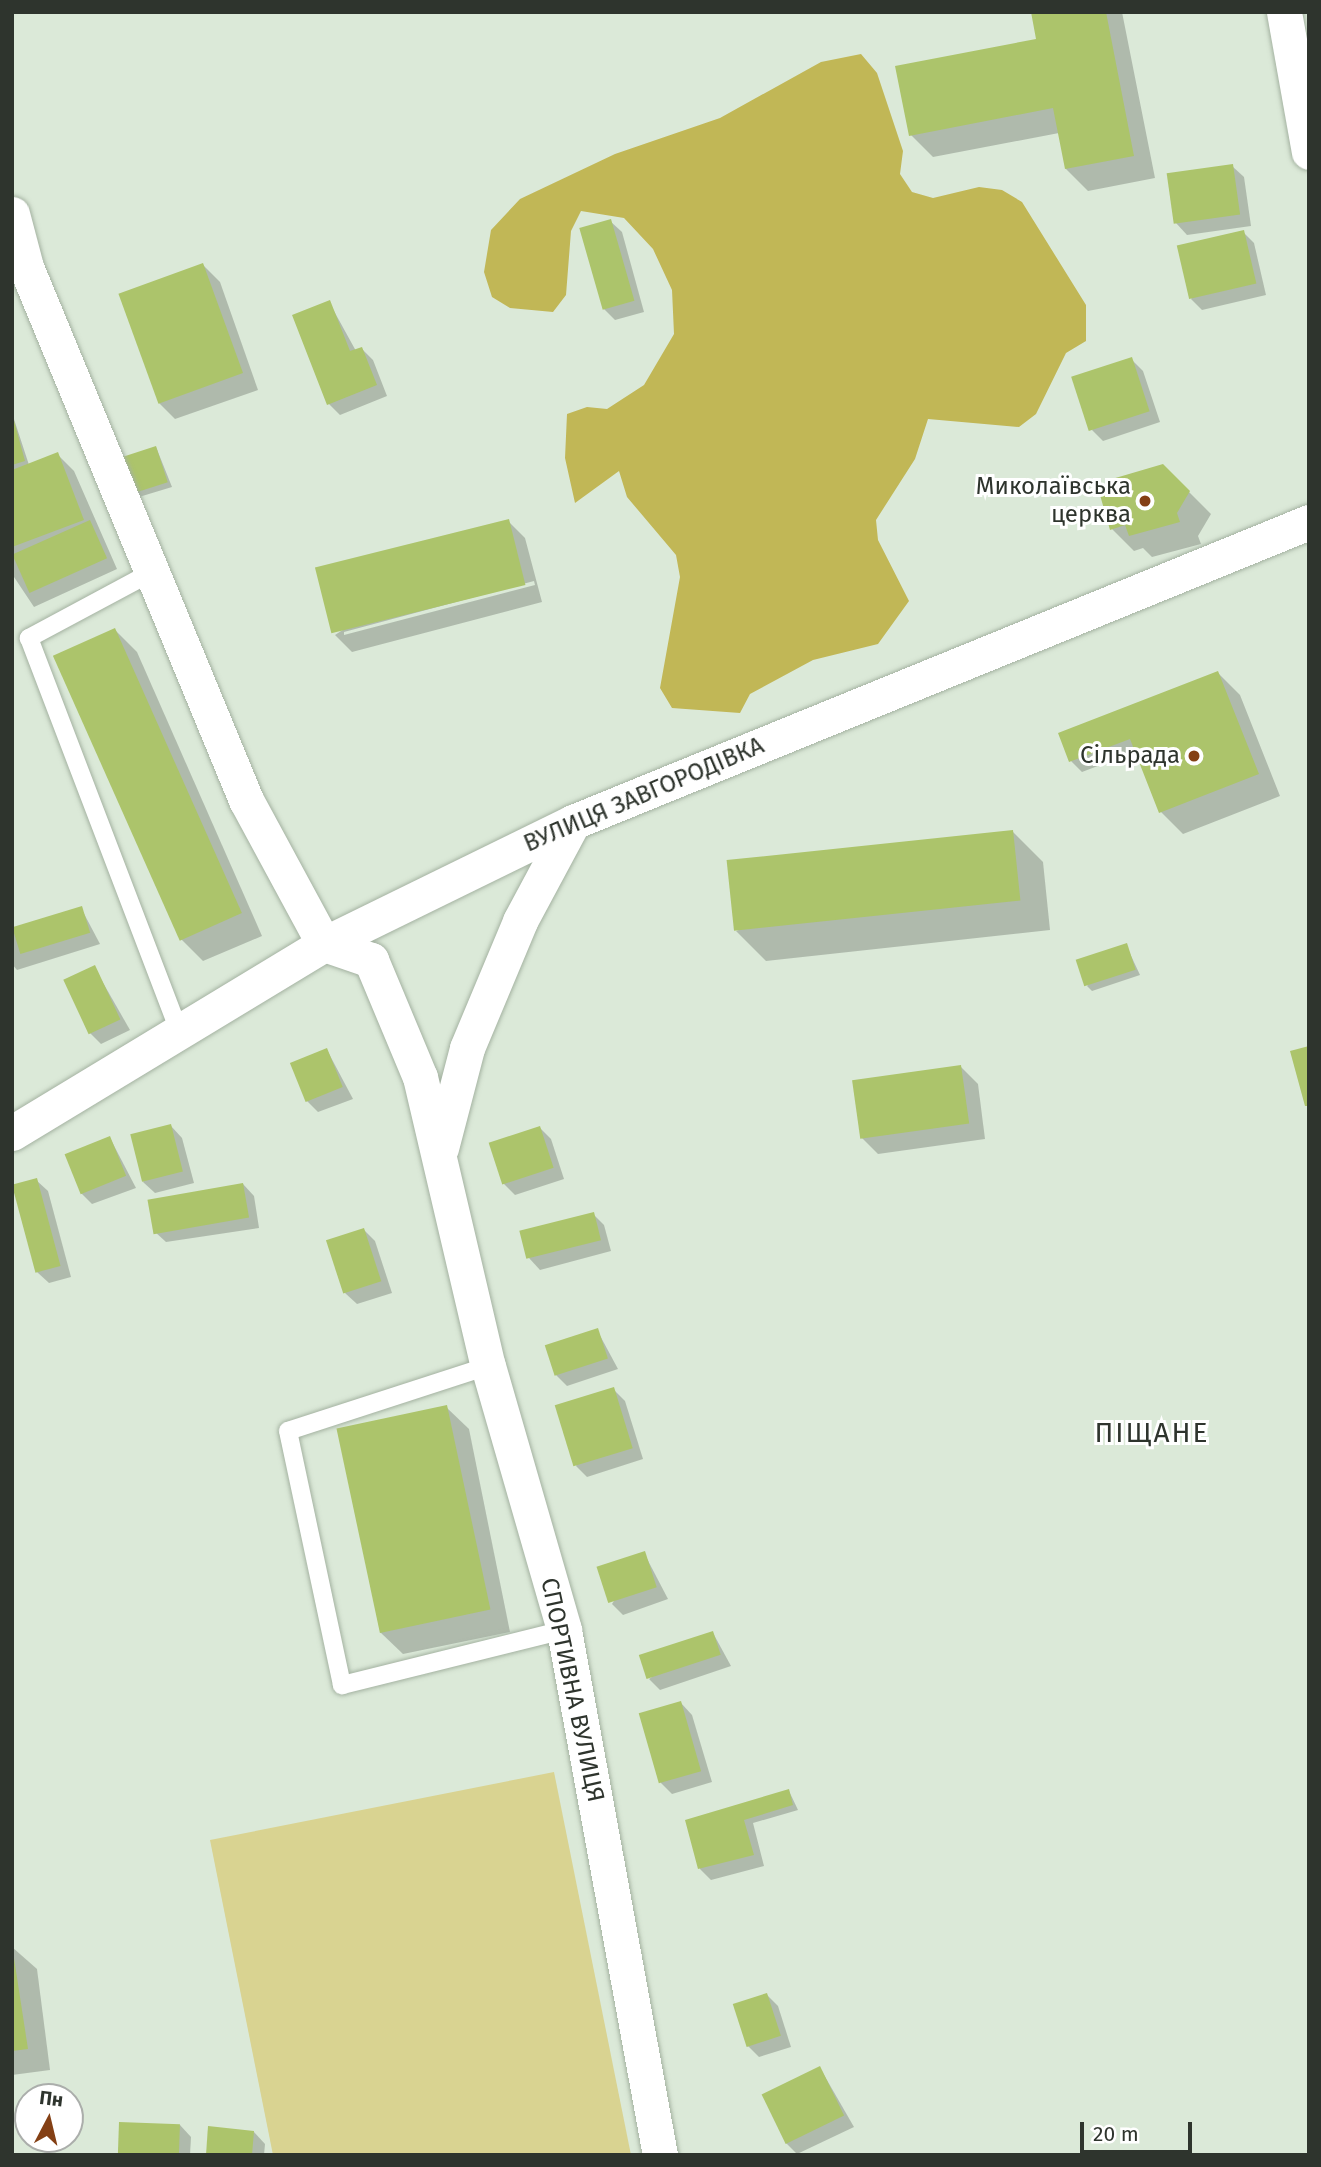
<!DOCTYPE html>
<meta charset="utf-8">
<style>
body{margin:0}
#map{position:relative;width:1321px;height:2167px;overflow:hidden;background:#dbe9d8;font-family:"Fira Sans",sans-serif}
div>[style]{position:absolute}
[style*='--x']{left:calc(var(--x)*1px);top:calc(var(--y)*1px);width:calc(var(--w)*1px);rotate:calc(var(--a)*1deg)}
.green>*{inset:0;background:#d9d391}
.forest>*{inset:0;background:#c1b756}
.shadow>*{inset:0;background:#0003}
.building>*{inset:0;background:#acc46b;transform-origin:0 0}
.roads{filter:drop-shadow(0 0 2px #a4b2a1) drop-shadow(0 0 2px #a4b2a1)}
.lane>*{height:18px;margin:-9px;padding:0 9px;transform-origin:9px;border-radius:9px;background:#fff}
.street>*{height:35px;margin:-17.5px;padding:0 17.5px;transform-origin:17.5px;border-radius:17.5px;background:#fff}
.dots>*{width:19px;height:19px;translate:-50% -50%;box-sizing:border-box;border:4px solid #fff;border-radius:50%}
span{translate:-50% -50%;white-space:nowrap;text-align:center;line-height:1.15;-webkit-text-stroke:6px #fff;paint-order:stroke}
.poi-label{font-size:24px;color:#2e342d}
.right{translate:-100% -50%;text-align:right}
.street-label{font-size:24px;color:#2e342d}
.quarter-label{font-size:28px;color:#2e342d;letter-spacing:2px}
.frame{position:absolute;inset:0;border:14px solid #2e342d;pointer-events:none}
.north{position:absolute;left:14px;top:2083px;width:70px;height:70px;box-sizing:border-box;background:#fff;border:2px solid #abaeab;border-radius:50%;rotate:7deg;font-size:19px;font-weight:700;line-height:28px;text-align:center;color:#2e342d}
.north::after{content:'';display:block;margin:auto;width:24px;height:32px;background:#844015;clip-path:polygon(50% 0,100% 100%,50% 72%,0 100%)}
.scale{position:absolute;left:1080px;top:2122px;width:112px;height:32px;box-sizing:border-box;border:4px solid #2e342d;border-top:0;padding-left:9px;font-size:21px;line-height:24px;white-space:nowrap;color:#2e342d;-webkit-text-stroke:5px #fff;paint-order:stroke}
</style>
<div id="map">
<div class="green">
<i style="clip-path:polygon(554px 1772px,631px 2155px,273px 2155px,210px 1840px)"></i>
</div>
<div class="forest">
<i style="clip-path:polygon(861px 54px,877px 73px,903px 151px,900px 174px,912px 192px,933px 198px,979px 187px,1002px 190px,1022px 202px,1086px 305px,1086px 341px,1066px 353px,1036px 414px,1019px 427px,928px 419px,915px 459px,876px 520px,878px 540px,909px 601px,878px 644px,813px 660px,750px 694px,740px 713px,672px 708px,660px 688px,680px 577px,676px 555px,627px 497px,619px 471px,575px 503px,565px 458px,567px 414px,587px 407px,607px 409px,644px 385px,674px 334px,672px 290px,653px 249px,624px 218px,581px 211px,571px 231px,566px 295px,553px 312px,510px 308px,492px 297px,484px 272px,491px 230px,520px 199px,615px 154px,720px 118px,821px 62px)"></i>
</div>
<div class="shadow">
<i style="clip-path:polygon(1032px 12px,1122px 12px,1155px 178px,1088px 191px,1066px 169px,1059px 133px,933px 157px,911px 135px,1038px 40px)"></i>
<i style="clip-path:polygon(1232px 166px,1244px 177px,1251px 226px,1187px 235px,1176px 223px)"></i>
<i style="clip-path:polygon(610px 221px,622px 232px,644px 312px,615px 320px,604px 309px)"></i>
<i style="clip-path:polygon(1243px 232px,1254px 243px,1266px 295px,1202px 310px,1191px 299px)"></i>
<i style="clip-path:polygon(203px 265px,220px 282px,258px 390px,175px 419px,158px 402px)"></i>
<i style="clip-path:polygon(329px 302px,356px 351px,362px 349px,373px 360px,387px 396px,340px 415px,329px 404px)"></i>
<i style="clip-path:polygon(1131px 359px,1143px 371px,1160px 422px,1103px 441px,1092px 430px)"></i>
<i style="clip-path:polygon(12px 413px,29px 465px,57px 454px,74px 471px,117px 569px,34px 607px,12px 574px)"></i>
<i style="clip-path:polygon(156px 447px,172px 487px,139px 497px,134px 492px)"></i>
<i style="clip-path:polygon(1163px 466px,1211px 514px,1198px 536px,1201px 544px,1152px 557px,1143px 548px,1134px 551px,1112px 529px,1118px 491px)"></i>
<i style="clip-path:polygon(evenodd,508px 521px,525px 538px,542px 602px,352px 652px,335px 635px,508px 521px,534px 581px,535px 585px,344px 635px,344px 632px,534px 581px)"></i>
<i style="clip-path:polygon(115px 630px,137px 652px,262px 936px,203px 961px,181px 939px)"></i>
<i style="clip-path:polygon(1218px 673px,1240px 695px,1280px 796px,1183px 834px,1161px 812px,1137px 751px,1082px 772px,1071px 761px)"></i>
<i style="clip-path:polygon(1013px 832px,1043px 862px,1050px 930px,766px 961px,736px 931px)"></i>
<i style="clip-path:polygon(81px 908px,100px 944px,17px 970px,12px 964px,12px 930px)"></i>
<i style="clip-path:polygon(1126px 945px,1140px 975px,1092px 991px,1087px 986px)"></i>
<i style="clip-path:polygon(94px 967px,130px 1030px,101px 1044px,90px 1033px)"></i>
<i style="clip-path:polygon(327px 1050px,353px 1099px,318px 1112px,307px 1101px)"></i>
<i style="clip-path:polygon(961px 1067px,978px 1084px,985px 1139px,878px 1154px,861px 1137px)"></i>
<i style="clip-path:polygon(171px 1126px,182px 1138px,194px 1183px,155px 1193px,143px 1182px)"></i>
<i style="clip-path:polygon(540px 1128px,551px 1139px,564px 1179px,515px 1195px,504px 1184px,491px 1145px)"></i>
<i style="clip-path:polygon(110px 1138px,136px 1188px,92px 1204px,81px 1193px)"></i>
<i style="clip-path:polygon(36px 1180px,48px 1191px,71px 1277px,49px 1283px,37px 1272px)"></i>
<i style="clip-path:polygon(243px 1184px,254px 1196px,259px 1228px,166px 1242px,154px 1231px)"></i>
<i style="clip-path:polygon(593px 1214px,604px 1225px,611px 1251px,540px 1270px,529px 1258px)"></i>
<i style="clip-path:polygon(364px 1230px,375px 1241px,392px 1293px,357px 1304px,345px 1293px)"></i>
<i style="clip-path:polygon(597px 1330px,618px 1369px,567px 1386px,556px 1375px)"></i>
<i style="clip-path:polygon(613px 1389px,625px 1401px,643px 1459px,587px 1477px,576px 1466px)"></i>
<i style="clip-path:polygon(446px 1407px,469px 1429px,510px 1632px,403px 1654px,380px 1632px)"></i>
<i style="clip-path:polygon(644px 1553px,668px 1599px,623px 1615px,612px 1604px)"></i>
<i style="clip-path:polygon(713px 1633px,731px 1666px,660px 1690px,649px 1679px)"></i>
<i style="clip-path:polygon(681px 1703px,692px 1715px,712px 1782px,672px 1794px,661px 1783px,641px 1715px)"></i>
<i style="clip-path:polygon(789px 1791px,798px 1810px,753px 1823px,764px 1866px,711px 1880px,700px 1869px,687px 1821px)"></i>
<i style="clip-path:polygon(12px 1947px,37px 1969px,50px 2070px,12px 2075px)"></i>
<i style="clip-path:polygon(767px 1995px,778px 2006px,791px 2047px,759px 2057px,748px 2046px)"></i>
<i style="clip-path:polygon(820px 2068px,854px 2127px,797px 2154px,786px 2143px)"></i>
<i style="clip-path:polygon(180px 2125px,191px 2137px,190px 2155px,120px 2155px)"></i>
<i style="clip-path:polygon(254px 2132px,265px 2144px,264px 2155px,207px 2155px)"></i>
</div>
<div class="building">
<i style="clip-path:polygon(1031px 12px,1106px 12px,1134px 156px,1065px 169px,1053px 108px,909px 136px,895px 66px,1036px 39px)"></i>
<i style="left:1233px;top:164px;width:51px;height:67px;rotate:82deg"></i>
<i style="left:611px;top:219px;width:85px;height:33px;rotate:74deg"></i>
<i style="left:1244px;top:230px;width:55px;height:69px;rotate:77deg"></i>
<i style="left:203px;top:263px;width:117px;height:90px;rotate:70deg"></i>
<i style="clip-path:polygon(330px 300px,350px 351px,362px 347px,377px 385px,327px 405px,292px 315px)"></i>
<i style="left:1132px;top:357px;width:57px;height:64px;rotate:72deg"></i>
<i style="clip-path:polygon(13px 417px,25px 461px,12px 465px,12px 418px)"></i>
<i style="left:156px;top:446px;width:38px;height:37px;rotate:72deg"></i>
<i style="clip-path:polygon(58px 452px,84px 520px,12px 547px,12px 470px)"></i>
<i style="clip-path:polygon(1163px 464px,1190px 491px,1177px 513px,1180px 522px,1129px 536px,1125px 525px,1110px 530px,1100px 495px,1116px 490px,1112px 479px)"></i>
<i style="left:509px;top:519px;width:68px;height:200px;rotate:76deg"></i>
<i style="left:90px;top:520px;width:42px;height:85px;rotate:66deg"></i>
<i style="left:115px;top:628px;width:312px;height:68px;rotate:66deg"></i>
<i style="clip-path:polygon(1218px 671px,1259px 774px,1159px 813px,1130px 739px,1069px 762px,1058px 733px)"></i>
<i style="left:1013px;top:830px;width:71px;height:288px;rotate:84deg"></i>
<i style="left:82px;top:906px;width:28px;height:73px;rotate:73deg"></i>
<i style="left:1127px;top:943px;width:28px;height:54px;rotate:72deg"></i>
<i style="left:95px;top:965px;width:60px;height:35px;rotate:65deg"></i>
<i style="clip-path:polygon(1309px 1046px,1309px 1106px,1305px 1106px,1290px 1051px)"></i>
<i style="left:327px;top:1048px;width:42px;height:40px;rotate:68deg"></i>
<i style="left:961px;top:1065px;width:59px;height:110px;rotate:82deg"></i>
<i style="left:171px;top:1124px;width:49px;height:42px;rotate:76deg"></i>
<i style="left:540px;top:1126px;width:44px;height:54px;rotate:72deg"></i>
<i style="left:110px;top:1136px;width:43px;height:49px;rotate:68deg"></i>
<i style="left:37px;top:1178px;width:91px;height:26px;rotate:75deg"></i>
<i style="left:243px;top:1183px;width:35px;height:97px;rotate:80deg"></i>
<i style="left:594px;top:1212px;width:29px;height:77px;rotate:76deg"></i>
<i style="left:364px;top:1228px;width:56px;height:40px;rotate:72deg"></i>
<i style="left:598px;top:1328px;width:32px;height:56px;rotate:72deg"></i>
<i style="left:614px;top:1387px;width:64px;height:62px;rotate:73deg"></i>
<i style="left:447px;top:1405px;width:209px;height:113px;rotate:78deg"></i>
<i style="left:645px;top:1551px;width:38px;height:51px;rotate:72deg"></i>
<i style="left:713px;top:1631px;width:25px;height:78px;rotate:72deg"></i>
<i style="left:681px;top:1701px;width:73px;height:44px;rotate:74deg"></i>
<i style="clip-path:polygon(789px 1789px,793px 1805px,744px 1820px,754px 1855px,698px 1869px,685px 1820px)"></i>
<i style="clip-path:polygon(12px 1945px,28px 2049px,12px 2051px)"></i>
<i style="left:767px;top:1993px;width:45px;height:36px;rotate:72deg"></i>
<i style="left:820px;top:2066px;width:55px;height:65px;rotate:64deg"></i>
<i style="left:119px;top:2122px;width:61px;height:33px;rotate:2deg"></i>
<i style="clip-path:polygon(208px 2126px,254px 2131px,252px 2155px,206px 2155px)"></i>
</div>
<div class="roads">
<div class="lane">
<i style="--x:152;--y:572;--w:140;--a:151.8"></i>
<i style="--x:29;--y:638;--w:418;--a:69.1"></i>
<i style="--x:488;--y:1366;--w:210;--a:162"></i>
<i style="--x:288;--y:1431;--w:260;--a:78"></i>
<i style="--x:342;--y:1685;--w:229;--a:-13.9"></i>
</div>
<div class="street">
<i style="--x:1284;--y:12;--w:142;--a:79.9"></i>
<i style="--x:12;--y:214;--w:55;--a:75.2"></i>
<i style="--x:26;--y:267;--w:577;--a:67.57"></i>
<i style="--x:246;--y:800;--w:164;--a:61.6"></i>
<i style="--x:324;--y:944;--w:50;--a:18.8"></i>
<i style="--x:371;--y:960;--w:127;--a:67.3"></i>
<i style="--x:420;--y:1077;--w:297;--a:76.8"></i>
<i style="--x:488;--y:1366;--w:275;--a:73.9"></i>
<i style="--x:564;--y:1630;--w:534;--a:79.64"></i>
<i style="--x:12;--y:1133;--w:365;--a:-31.2"></i>
<i style="--x:324;--y:944;--w:277;--a:-26.1"></i>
<i style="--x:573;--y:822;--w:795;--a:-22.18"></i>
<i style="--x:441;--y:1148;--w:103;--a:-75.4"></i>
<i style="--x:467;--y:1048;--w:138;--a:-67.3"></i>
<i style="--x:520;--y:921;--w:112;--a:-61.8"></i>
</div>
</div>
<div class="dots">
<i style="left:1145px;top:501px;background:#844015"></i>
<i style="left:1194px;top:756px;background:#844015"></i>
</div>
<div class="poi-label">
<span class="right" style="left:1131px;top:501px">Миколаївська<br>церква</span>
<span class="right" style="left:1180px;top:756px">Сільрада</span>
</div>
<div class="street-label">
<span style="left:644px;top:795px;rotate:-23deg">ВУЛИЦЯ ЗАВГОРОДІВКА</span>
<span style="left:572px;top:1690px;rotate:78deg">СПОРТИВНА ВУЛИЦЯ</span>
</div>
<div class="quarter-label">
<span style="left:1152px;top:1433px">ПІЩАНЕ</span>
</div>
<div class="frame"></div>
<div class="north">Пн</div>
<div class="scale">20 m</div>
</div>
